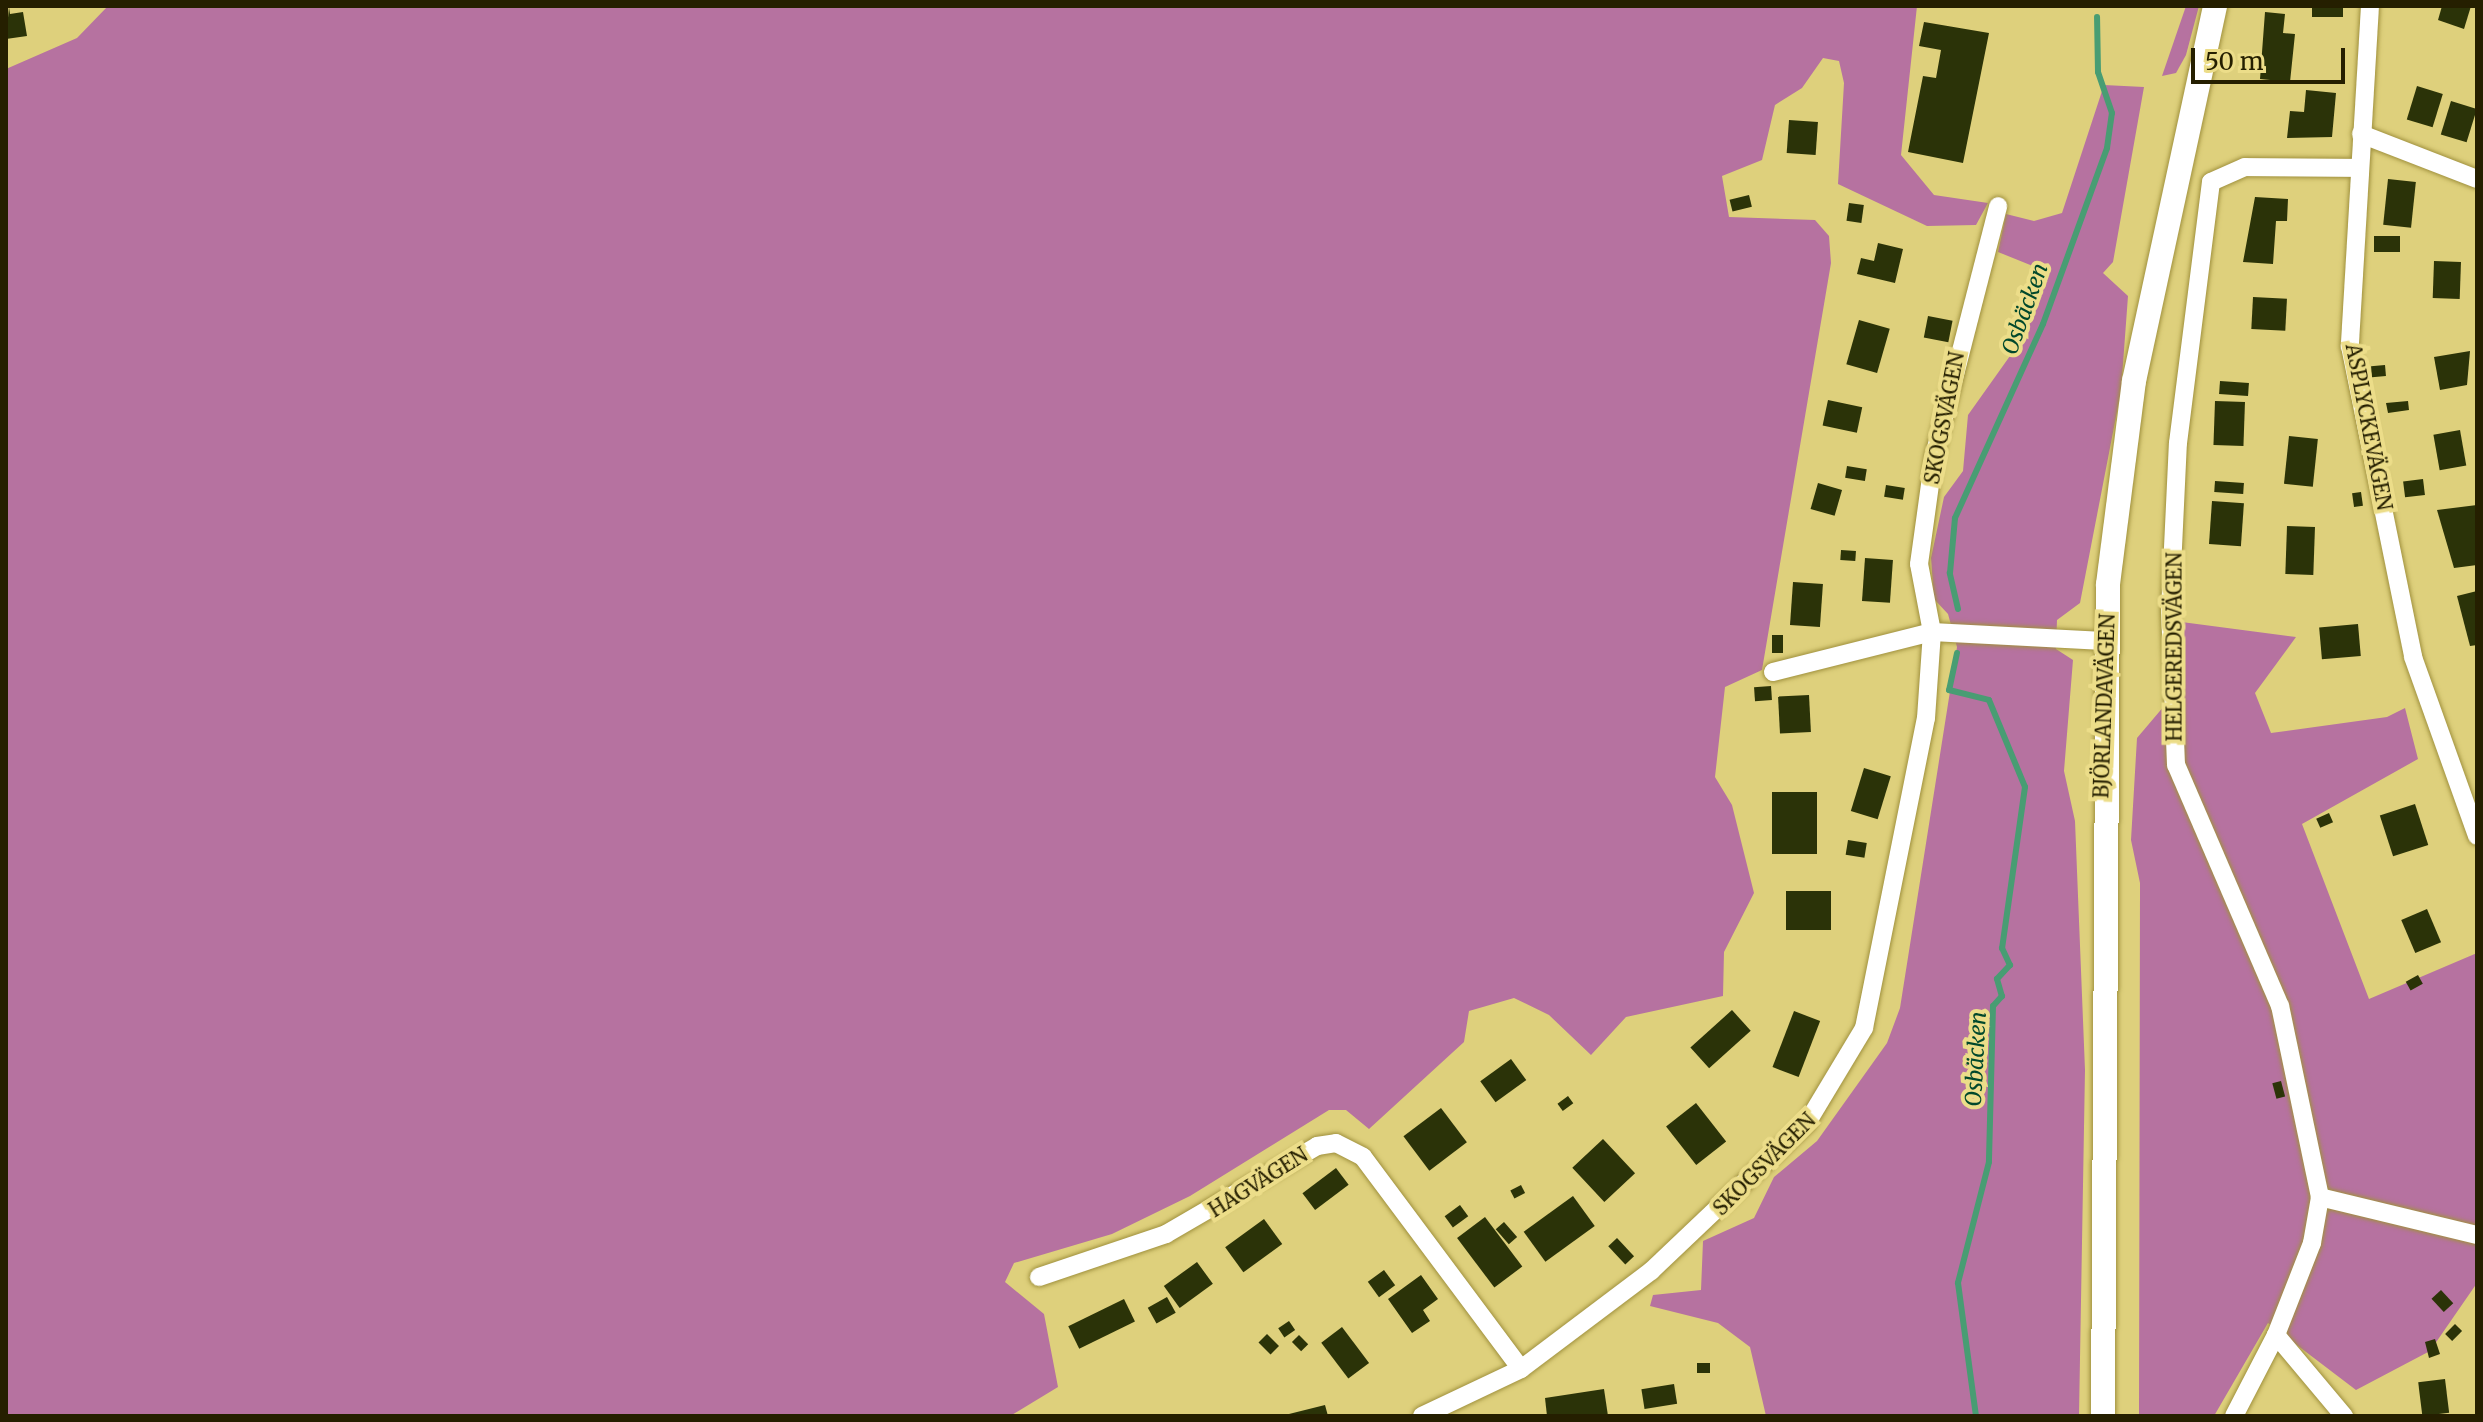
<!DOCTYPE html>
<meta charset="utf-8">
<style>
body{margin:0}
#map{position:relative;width:2483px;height:1422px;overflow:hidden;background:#ded07c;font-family:Merriweather,serif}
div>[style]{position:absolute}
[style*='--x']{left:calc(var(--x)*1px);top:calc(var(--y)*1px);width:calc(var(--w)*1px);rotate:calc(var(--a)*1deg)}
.forest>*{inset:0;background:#b672a0}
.stream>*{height:6px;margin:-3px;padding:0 3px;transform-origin:3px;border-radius:3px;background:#489d73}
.building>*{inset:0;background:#2b3308;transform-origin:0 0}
.roads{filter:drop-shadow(0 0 2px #a0913e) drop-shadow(0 0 2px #a0913e)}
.minor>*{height:18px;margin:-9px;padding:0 9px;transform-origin:9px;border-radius:9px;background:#fff}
.tertiary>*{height:24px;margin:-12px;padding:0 12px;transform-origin:12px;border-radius:12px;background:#fff}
span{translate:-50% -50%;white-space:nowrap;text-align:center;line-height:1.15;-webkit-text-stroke:8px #ecdd89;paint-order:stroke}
.street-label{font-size:20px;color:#251f00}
.water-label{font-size:22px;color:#00482c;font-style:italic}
.frame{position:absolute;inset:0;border:8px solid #251f00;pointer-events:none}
.scale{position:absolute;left:2191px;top:48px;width:154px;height:36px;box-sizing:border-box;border:4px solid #251f00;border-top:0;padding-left:10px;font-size:24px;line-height:28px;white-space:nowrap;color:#251f00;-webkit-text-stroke:6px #ecdd89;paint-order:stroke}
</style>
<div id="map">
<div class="forest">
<i style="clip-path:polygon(108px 6px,1917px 6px,1901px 155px,1934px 195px,1988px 203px,1976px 225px,1927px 226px,1838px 184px,1844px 83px,1839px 61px,1823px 58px,1802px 88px,1775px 105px,1762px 160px,1722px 176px,1729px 217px,1815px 220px,1829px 236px,1831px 263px,1762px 670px,1725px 687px,1715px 777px,1732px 805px,1754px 893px,1724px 952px,1723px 996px,1626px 1017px,1591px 1055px,1549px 1015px,1514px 998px,1469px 1011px,1464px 1042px,1369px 1129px,1346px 1110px,1329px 1110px,1190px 1196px,1112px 1234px,1014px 1263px,1005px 1282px,1044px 1314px,1058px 1387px,1010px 1416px,6px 1416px,6px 69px,77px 38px)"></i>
<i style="clip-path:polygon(2186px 6px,2199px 6px,2186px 55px,2176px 73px,2162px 76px)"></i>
<i style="clip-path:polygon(2104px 85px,2144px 87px,2113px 262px,2103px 273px,2128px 296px,2121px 391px,2080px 603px,2057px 620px,2056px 649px,2073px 660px,2064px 771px,2075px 821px,2085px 1070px,2079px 1416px,1766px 1416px,1750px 1347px,1718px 1323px,1650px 1306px,1653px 1295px,1701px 1290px,1703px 1241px,1754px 1218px,1774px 1177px,1817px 1141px,1887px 1043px,1900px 1008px,1957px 647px,1948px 614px,1934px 599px,1931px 558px,1944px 497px,1963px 471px,1968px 415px,2027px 332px,2038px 268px,1998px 252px,2006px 214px,2034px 221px,2062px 213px)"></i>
<i style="clip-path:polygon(2174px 621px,2296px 637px,2255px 693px,2271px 733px,2387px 717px,2405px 708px,2418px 759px,2302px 824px,2369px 999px,2477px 953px,2477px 1283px,2430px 1351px,2356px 1390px,2268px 1323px,2214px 1416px,2139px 1416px,2140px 883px,2131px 840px,2137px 738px,2176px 692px)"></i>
</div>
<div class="stream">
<i style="--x:1958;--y:609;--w:37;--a:-103"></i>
<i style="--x:1950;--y:573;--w:55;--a:-84.8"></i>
<i style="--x:1955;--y:518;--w:213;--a:-65.6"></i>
<i style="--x:2043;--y:324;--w:187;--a:-70"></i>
<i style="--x:2107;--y:148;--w:35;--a:-82"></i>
<i style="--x:2112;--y:113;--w:43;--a:-108.9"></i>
<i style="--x:2098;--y:72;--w:55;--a:-91"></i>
<i style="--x:1957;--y:653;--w:38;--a:102"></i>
<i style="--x:1949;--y:690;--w:41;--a:14"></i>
<i style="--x:1989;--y:700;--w:94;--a:67.5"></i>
<i style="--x:2025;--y:787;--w:163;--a:98.1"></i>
<i style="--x:2002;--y:948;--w:19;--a:65"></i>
<i style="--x:2010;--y:965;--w:19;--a:133"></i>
<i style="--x:1997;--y:979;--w:18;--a:74"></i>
<i style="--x:2002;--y:996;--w:13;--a:132"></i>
<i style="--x:1993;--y:1006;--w:156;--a:91.5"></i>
<i style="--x:1989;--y:1162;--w:125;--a:104.4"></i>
<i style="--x:1958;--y:1283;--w:134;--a:82.3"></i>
</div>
<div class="building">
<i style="left:2312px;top:6px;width:31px;height:11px"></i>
<i style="clip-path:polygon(2442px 6px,2471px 6px,2464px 29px,2438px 20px)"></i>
<i style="clip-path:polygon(9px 7px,10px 14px,23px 12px,27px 36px,6px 39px)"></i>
<i style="clip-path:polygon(2265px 12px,2285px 14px,2283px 33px,2295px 34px,2290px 82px,2260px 79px)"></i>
<i style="clip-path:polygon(1924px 22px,1989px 33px,1963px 163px,1908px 152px,1923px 76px,1936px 78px,1941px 50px,1919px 46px)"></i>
<i style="left:2417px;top:86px;width:27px;height:35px;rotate:17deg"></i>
<i style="clip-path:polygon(2306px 90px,2336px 93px,2332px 137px,2287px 138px,2290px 111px,2304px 112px)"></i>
<i style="left:2451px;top:101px;width:27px;height:35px;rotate:17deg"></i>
<i style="left:1789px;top:120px;width:29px;height:33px;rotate:4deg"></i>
<i style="left:2388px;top:179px;width:28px;height:46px;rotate:6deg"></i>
<i style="left:1749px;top:195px;width:12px;height:20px;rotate:76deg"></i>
<i style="clip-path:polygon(2255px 197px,2288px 199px,2287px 221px,2276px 221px,2273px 264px,2243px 262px)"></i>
<i style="left:1849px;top:203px;width:15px;height:18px;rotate:8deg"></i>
<i style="left:2374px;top:236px;width:26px;height:16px"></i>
<i style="clip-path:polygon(1878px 243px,1903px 249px,1895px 283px,1857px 274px,1861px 258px,1874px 261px)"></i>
<i style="left:2434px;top:261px;width:27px;height:37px;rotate:2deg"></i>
<i style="left:2253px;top:297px;width:34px;height:32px;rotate:3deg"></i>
<i style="left:1928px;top:316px;width:25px;height:22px;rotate:11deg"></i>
<i style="left:1859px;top:320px;width:32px;height:46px;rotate:16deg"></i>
<i style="clip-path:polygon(2470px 351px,2467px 385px,2440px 390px,2434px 357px)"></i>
<i style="left:2385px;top:365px;width:11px;height:14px;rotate:85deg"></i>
<i style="left:2220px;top:381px;width:29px;height:13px;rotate:4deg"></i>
<i style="left:1828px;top:400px;width:35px;height:26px;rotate:12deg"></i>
<i style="left:2215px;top:401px;width:30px;height:44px;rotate:2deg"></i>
<i style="clip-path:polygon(2408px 401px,2409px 410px,2388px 413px,2386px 403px)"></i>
<i style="left:2460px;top:430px;width:36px;height:27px;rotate:80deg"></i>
<i style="left:2289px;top:436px;width:29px;height:48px;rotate:6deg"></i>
<i style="left:1847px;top:466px;width:20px;height:12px;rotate:9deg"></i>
<i style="left:2423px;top:479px;width:16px;height:20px;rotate:83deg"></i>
<i style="left:2215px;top:481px;width:29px;height:11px;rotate:4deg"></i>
<i style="left:1818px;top:483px;width:25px;height:27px;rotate:16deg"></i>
<i style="left:1886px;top:485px;width:19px;height:12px;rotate:9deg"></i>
<i style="left:2361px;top:492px;width:14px;height:9px;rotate:82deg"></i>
<i style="left:2212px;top:501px;width:32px;height:43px;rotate:4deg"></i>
<i style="clip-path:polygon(2477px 505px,2477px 565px,2454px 568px,2437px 510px)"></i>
<i style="left:2287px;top:526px;width:28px;height:48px;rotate:2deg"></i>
<i style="left:1841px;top:550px;width:15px;height:10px;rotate:4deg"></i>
<i style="left:1865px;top:558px;width:28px;height:43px;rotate:4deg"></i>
<i style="left:1793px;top:582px;width:30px;height:43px;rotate:4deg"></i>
<i style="clip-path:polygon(2477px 591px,2477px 645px,2470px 646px,2457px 596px)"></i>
<i style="left:2358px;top:624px;width:32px;height:39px;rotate:85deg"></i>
<i style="left:1772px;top:635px;width:11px;height:18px"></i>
<i style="left:1771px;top:686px;width:14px;height:17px;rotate:86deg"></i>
<i style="left:1809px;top:695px;width:37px;height:31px;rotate:87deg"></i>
<i style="left:1864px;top:768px;width:28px;height:45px;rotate:17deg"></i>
<i style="left:1772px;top:792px;width:45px;height:62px"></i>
<i style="left:2415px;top:804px;width:43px;height:37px;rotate:72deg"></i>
<i style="left:2329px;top:813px;width:10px;height:14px;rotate:66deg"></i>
<i style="left:1848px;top:840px;width:19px;height:15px;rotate:9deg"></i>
<i style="left:1786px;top:891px;width:45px;height:39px"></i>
<i style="left:2427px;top:909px;width:36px;height:28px;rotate:67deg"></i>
<i style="left:2418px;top:975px;width:10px;height:14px;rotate:61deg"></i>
<i style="left:1732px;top:1010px;width:28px;height:56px;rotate:48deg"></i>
<i style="left:1794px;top:1011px;width:28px;height:60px;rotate:21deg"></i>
<i style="left:1511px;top:1059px;width:26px;height:38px;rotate:54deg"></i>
<i style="left:2281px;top:1081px;width:16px;height:9px;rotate:75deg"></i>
<i style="left:1568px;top:1096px;width:9px;height:13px;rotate:54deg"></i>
<i style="left:1696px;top:1103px;width:49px;height:38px;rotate:52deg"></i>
<i style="left:1441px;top:1108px;width:43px;height:47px;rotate:53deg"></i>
<i style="left:1603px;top:1139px;width:47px;height:42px;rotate:47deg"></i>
<i style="left:1336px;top:1168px;width:21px;height:42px;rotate:53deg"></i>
<i style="left:1521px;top:1185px;width:9px;height:12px;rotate:63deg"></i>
<i style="left:1573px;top:1196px;width:37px;height:61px;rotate:54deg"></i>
<i style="left:1460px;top:1205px;width:14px;height:19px;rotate:54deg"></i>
<i style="left:1485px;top:1217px;width:62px;height:35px;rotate:53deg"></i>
<i style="left:1264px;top:1219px;width:31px;height:48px;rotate:54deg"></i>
<i style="left:1504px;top:1222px;width:20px;height:11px;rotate:49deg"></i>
<i style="left:1617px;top:1238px;width:25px;height:12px;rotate:47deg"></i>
<i style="left:1197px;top:1262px;width:27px;height:41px;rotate:54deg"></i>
<i style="left:1384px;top:1270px;width:19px;height:20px;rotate:54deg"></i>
<i style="clip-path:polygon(1421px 1275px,1438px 1299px,1423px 1310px,1430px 1321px,1412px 1333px,1388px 1299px)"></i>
<i style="left:2441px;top:1290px;width:18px;height:13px;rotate:47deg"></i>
<i style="left:1167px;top:1297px;width:18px;height:22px;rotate:61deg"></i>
<i style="left:1124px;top:1299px;width:25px;height:62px;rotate:64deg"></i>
<i style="left:1289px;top:1321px;width:11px;height:13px;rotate:56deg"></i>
<i style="left:2455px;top:1324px;width:10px;height:14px;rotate:45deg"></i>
<i style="left:1342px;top:1327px;width:45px;height:26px;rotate:53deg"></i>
<i style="left:1267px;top:1334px;width:17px;height:12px;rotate:45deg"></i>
<i style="left:1299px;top:1335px;width:13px;height:10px;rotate:45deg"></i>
<i style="clip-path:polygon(2435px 1339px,2440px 1354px,2429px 1358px,2425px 1342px)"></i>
<i style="left:1697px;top:1363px;width:13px;height:10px"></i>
<i style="left:2445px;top:1379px;width:34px;height:27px;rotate:83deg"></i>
<i style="left:1674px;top:1384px;width:20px;height:33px;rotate:81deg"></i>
<i style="clip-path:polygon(1604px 1389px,1608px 1416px,1547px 1416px,1545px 1398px)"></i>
<i style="clip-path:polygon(1325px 1405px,1328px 1416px,1286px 1416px,1285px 1415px)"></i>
</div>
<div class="roads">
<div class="minor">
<i style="--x:2370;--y:6;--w:341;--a:93.4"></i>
<i style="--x:2350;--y:346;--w:317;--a:78.5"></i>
<i style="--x:2413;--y:657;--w:190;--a:70.3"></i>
<i style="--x:2361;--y:134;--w:124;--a:21.2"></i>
<i style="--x:1773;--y:672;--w:164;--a:-14.1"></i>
<i style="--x:1932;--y:632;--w:172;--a:3"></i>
<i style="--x:2320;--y:1197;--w:162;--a:13.6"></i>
<i style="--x:1039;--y:1277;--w:134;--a:-18.7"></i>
<i style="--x:1166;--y:1234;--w:175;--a:-30.2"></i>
<i style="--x:1317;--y:1146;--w:19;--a:-9"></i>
<i style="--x:1336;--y:1143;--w:30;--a:27"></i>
<i style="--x:1363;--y:1157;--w:264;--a:53.3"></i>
<i style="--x:2276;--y:1335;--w:106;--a:50"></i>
<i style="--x:1422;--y:1416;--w:110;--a:-25.4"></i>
<i style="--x:1521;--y:1369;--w:163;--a:-37"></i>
<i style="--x:1651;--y:1271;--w:215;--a:-43.5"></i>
<i style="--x:1807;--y:1123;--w:111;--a:-59"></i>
<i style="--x:1864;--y:1028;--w:316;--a:-78.7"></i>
<i style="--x:1926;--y:718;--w:86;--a:-86"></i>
<i style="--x:1932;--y:632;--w:69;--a:-100.8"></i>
<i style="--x:1919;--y:564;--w:109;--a:-82.1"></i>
<i style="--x:1934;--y:456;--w:258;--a:-75.6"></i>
<i style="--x:2234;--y:1416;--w:91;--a:-62.6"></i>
<i style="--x:2276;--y:1335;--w:99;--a:-68.6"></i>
<i style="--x:2312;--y:1243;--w:47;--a:-80.1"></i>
<i style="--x:2320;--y:1197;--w:195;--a:-101.8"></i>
<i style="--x:2280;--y:1006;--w:262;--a:-113.3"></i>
<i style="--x:2176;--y:765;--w:154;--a:-92.2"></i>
<i style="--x:2170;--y:611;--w:168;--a:-87.3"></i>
<i style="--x:2178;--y:443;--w:263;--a:-82.8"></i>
<i style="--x:2211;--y:182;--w:37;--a:-24"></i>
<i style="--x:2245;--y:167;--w:115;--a:0.5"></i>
</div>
<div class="tertiary">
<i style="--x:2103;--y:1416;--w:832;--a:-89.66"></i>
<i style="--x:2108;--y:584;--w:205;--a:-82.7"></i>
<i style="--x:2134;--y:381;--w:384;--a:-77.8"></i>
</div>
</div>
<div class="street-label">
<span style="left:1944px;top:418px;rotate:-79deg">SKOGSVÄGEN</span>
<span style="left:2369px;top:427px;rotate:79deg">ASPLYCKEVÄGEN</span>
<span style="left:2174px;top:647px;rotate:-90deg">HELGEREDSVÄGEN</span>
<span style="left:2104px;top:706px;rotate:-88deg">BJÖRLANDAVÄGEN</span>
<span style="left:1764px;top:1164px;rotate:-45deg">SKOGSVÄGEN</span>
<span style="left:1258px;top:1182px;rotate:-32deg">HAGVÄGEN</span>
</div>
<div class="water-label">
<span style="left:2025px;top:309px;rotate:-70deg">Osbäcken</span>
<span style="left:1976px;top:1059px;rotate:-87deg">Osbäcken</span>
</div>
<div class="frame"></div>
<div class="scale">50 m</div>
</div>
